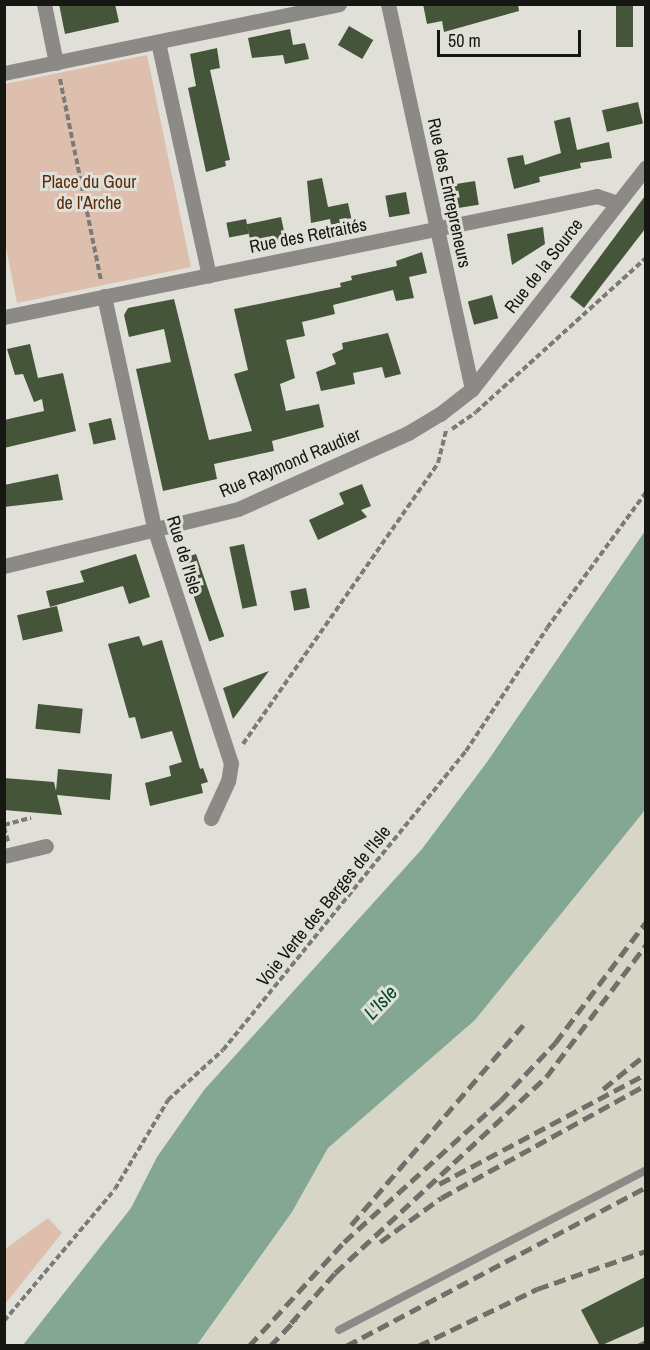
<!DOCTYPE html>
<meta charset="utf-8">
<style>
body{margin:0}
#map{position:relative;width:650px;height:1350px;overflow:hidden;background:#e1e0d8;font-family:"Archivo Narrow",sans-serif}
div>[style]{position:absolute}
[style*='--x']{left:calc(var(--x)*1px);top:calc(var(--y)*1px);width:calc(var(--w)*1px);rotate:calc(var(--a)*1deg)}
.built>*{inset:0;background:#d7d6c6}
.green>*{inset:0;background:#debfad}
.water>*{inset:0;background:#83a793}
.building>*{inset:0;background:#455539;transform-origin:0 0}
.path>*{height:4px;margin-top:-2px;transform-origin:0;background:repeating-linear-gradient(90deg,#7c7b76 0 6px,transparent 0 9px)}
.service>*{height:8px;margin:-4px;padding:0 4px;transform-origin:4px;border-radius:4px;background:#8c8a87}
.minor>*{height:15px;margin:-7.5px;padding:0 7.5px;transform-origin:7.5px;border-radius:7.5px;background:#8c8a87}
.rail>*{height:4.5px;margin-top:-2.25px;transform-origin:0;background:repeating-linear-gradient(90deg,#706f6a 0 12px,transparent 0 18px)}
span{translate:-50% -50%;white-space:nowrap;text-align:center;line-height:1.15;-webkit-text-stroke:6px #e1e0d8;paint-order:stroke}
.park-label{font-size:18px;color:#582b0b}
.street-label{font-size:18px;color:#161613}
.water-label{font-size:20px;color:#04492e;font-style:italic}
.frame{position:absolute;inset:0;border:6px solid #161613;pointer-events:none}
.scale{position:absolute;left:437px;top:30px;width:144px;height:27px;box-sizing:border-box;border:3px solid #161613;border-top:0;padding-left:8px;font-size:18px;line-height:21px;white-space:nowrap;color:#161613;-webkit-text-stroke:4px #e1e0d8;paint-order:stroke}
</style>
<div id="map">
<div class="built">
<i style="clip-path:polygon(645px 808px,645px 1345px,197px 1346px,292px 1212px,328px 1148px,475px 1020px)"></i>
</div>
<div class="green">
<i style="clip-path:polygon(147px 55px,191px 267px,17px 303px,5px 243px,5px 84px)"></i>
<i style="clip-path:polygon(48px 1218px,62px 1233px,5px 1304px,5px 1249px)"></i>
</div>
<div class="water">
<i style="clip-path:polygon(645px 531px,646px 808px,641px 815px,475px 1020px,328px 1148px,292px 1212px,197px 1345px,23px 1345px,131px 1208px,157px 1157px,204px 1090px,422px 849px,487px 762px)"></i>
</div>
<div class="building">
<i style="clip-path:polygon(59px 4px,115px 4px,119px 22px,65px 34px)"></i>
<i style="clip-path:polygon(423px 4px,518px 4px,519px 11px,444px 32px,442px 21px,427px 24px)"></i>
<i style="left:616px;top:4px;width:17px;height:43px"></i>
<i style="left:349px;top:26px;width:28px;height:22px;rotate:30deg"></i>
<i style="clip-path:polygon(290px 29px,293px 45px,305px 43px,309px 59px,285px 64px,283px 55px,252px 58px,248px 38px)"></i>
<i style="clip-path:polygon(217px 48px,220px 68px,210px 70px,230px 160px,225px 161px,226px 166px,206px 172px,188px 88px,196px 86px,190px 54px)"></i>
<i style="left:638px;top:102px;width:22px;height:37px;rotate:77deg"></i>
<i style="clip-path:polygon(570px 117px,577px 150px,609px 142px,612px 158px,580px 163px,581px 168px,539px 177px,540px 182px,514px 189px,507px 158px,523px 155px,525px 165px,561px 153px,554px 121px)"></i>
<i style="clip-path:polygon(322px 178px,328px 207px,348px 203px,353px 226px,332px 231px,330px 219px,311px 223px,307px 181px)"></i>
<i style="left:475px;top:181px;width:24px;height:24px;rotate:81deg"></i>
<i style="left:406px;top:192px;width:22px;height:21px;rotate:80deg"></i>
<i style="clip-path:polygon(645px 196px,645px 229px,584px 308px,570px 297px)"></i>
<i style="left:281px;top:217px;width:25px;height:35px;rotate:78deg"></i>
<i style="left:246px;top:219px;width:15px;height:20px;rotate:79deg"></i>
<i style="clip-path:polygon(543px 227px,545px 244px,512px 265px,507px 234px)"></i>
<i style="clip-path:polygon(422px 252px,427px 273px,409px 277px,414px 298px,396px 301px,393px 290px,333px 305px,335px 314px,302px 322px,305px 336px,286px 340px,295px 378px,280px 384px,286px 411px,319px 404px,324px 427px,272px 441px,274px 451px,214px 464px,217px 479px,163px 491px,136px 369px,171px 362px,164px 329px,129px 337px,124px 315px,128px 308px,174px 299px,209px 440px,252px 431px,234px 374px,248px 370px,234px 309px,341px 287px,340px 283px,352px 280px,351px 276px,397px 266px,396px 261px)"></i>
<i style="left:492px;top:295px;width:24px;height:25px;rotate:75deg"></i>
<i style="clip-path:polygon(388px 333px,401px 374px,385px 378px,382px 367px,353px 373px,355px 384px,321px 391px,316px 372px,336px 364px,332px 354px,343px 349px,342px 343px)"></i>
<i style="clip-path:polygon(30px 344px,38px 378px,63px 373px,76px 431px,4px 448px,4px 420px,44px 411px,42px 399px,34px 402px,23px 374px,15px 375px,7px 349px)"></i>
<i style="left:111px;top:418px;width:22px;height:23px;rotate:77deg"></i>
<i style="clip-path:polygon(58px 474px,63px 500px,4px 507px,4px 485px)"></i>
<i style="clip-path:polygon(362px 484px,371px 506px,361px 510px,367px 517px,318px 540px,309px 520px,344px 504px,339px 493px)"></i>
<i style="left:244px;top:544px;width:63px;height:15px;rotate:78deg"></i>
<i style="clip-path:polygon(136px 554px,150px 597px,129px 604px,123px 586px,50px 607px,46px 591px,84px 582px,80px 571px)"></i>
<i style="left:196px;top:554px;width:87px;height:16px;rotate:71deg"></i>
<i style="left:306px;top:588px;width:20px;height:16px;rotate:79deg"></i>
<i style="left:57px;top:606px;width:26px;height:41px;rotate:77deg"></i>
<i style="clip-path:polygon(139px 636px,143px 646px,162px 640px,200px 769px,203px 768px,208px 782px,201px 784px,203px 793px,150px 806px,145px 783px,171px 776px,169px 766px,182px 762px,172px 731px,141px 739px,135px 717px,129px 718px,108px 644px)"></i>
<i style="clip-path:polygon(269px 671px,233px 719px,223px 688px)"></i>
<i style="left:38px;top:704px;width:45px;height:25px;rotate:6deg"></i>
<i style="clip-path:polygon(58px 769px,112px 774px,110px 800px,57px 795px,62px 815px,4px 810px,4px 778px,54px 782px,56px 791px)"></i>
<i style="clip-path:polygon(645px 1277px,645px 1326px,600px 1346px,581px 1310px)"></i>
</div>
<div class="path">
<i style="--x:60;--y:79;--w:205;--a:78.5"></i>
<i style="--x:452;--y:429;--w:29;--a:-35"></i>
<i style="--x:476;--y:412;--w:229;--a:-42.2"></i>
<i style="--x:243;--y:744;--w:342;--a:-55.2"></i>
<i style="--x:438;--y:463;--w:36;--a:-76"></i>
<i style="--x:4;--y:825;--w:28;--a:-15"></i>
<i style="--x:4;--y:827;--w:15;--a:74"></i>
<i style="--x:4;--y:1321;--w:172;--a:-49.9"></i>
<i style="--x:115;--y:1189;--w:104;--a:-59.2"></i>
<i style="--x:168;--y:1100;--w:74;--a:-42.3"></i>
<i style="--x:223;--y:1050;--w:385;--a:-50.9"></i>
<i style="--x:466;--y:751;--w:147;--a:-56.6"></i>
<i style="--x:547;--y:628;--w:168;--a:-53.9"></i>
</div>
<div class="service">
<i style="--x:339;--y:1330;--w:346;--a:-27.5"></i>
</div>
<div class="minor">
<i style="--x:44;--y:4;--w:60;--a:78.5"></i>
<i style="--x:388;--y:4;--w:394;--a:77.7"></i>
<i style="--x:158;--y:42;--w:239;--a:77.7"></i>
<i style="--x:4;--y:73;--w:342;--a:-11.6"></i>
<i style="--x:104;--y:296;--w:240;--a:77.8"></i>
<i style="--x:155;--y:531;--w:244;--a:71.9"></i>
<i style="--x:231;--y:763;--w:18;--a:99"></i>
<i style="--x:228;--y:781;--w:41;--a:114.7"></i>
<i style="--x:4;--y:317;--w:605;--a:-11.53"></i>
<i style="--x:597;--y:196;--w:21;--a:19"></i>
<i style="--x:4;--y:566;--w:241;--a:-13.7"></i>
<i style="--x:238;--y:509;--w:186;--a:-24.1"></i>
<i style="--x:408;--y:433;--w:37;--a:-31"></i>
<i style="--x:440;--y:414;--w:41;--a:-38"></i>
<i style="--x:472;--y:389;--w:282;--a:-51.9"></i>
<i style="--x:4;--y:856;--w:43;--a:-13.4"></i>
</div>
<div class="rail">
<i style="--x:603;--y:1089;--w:55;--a:-39.1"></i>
<i style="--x:439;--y:1184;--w:234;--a:-28"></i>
<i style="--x:351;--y:1225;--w:264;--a:-49.3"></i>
<i style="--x:380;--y:1242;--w:75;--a:-35.8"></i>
<i style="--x:441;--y:1198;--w:234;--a:-28.9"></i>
<i style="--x:291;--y:1323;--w:67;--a:-48.7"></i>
<i style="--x:335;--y:1273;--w:288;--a:-42.9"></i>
<i style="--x:546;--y:1077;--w:166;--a:-52.9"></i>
<i style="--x:249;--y:1346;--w:141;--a:-47.6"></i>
<i style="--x:344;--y:1242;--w:210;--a:-42.1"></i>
<i style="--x:500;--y:1101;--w:80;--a:-46.5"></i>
<i style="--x:555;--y:1043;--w:151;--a:-53.1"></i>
<i style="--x:270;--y:1346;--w:37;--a:-46"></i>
<i style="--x:346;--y:1346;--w:340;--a:-27.9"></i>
<i style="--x:418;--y:1346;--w:132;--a:-25.6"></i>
<i style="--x:537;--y:1289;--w:115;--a:-19.2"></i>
<i style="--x:638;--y:1346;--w:9;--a:-27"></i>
</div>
<div class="park-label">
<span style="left:89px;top:193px">Place du Gour<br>de l'Arche</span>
</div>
<div class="street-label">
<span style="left:449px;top:193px;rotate:78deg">Rue des Entrepreneurs</span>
<span style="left:308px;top:236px;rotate:-11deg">Rue des Retraités</span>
<span style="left:544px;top:266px;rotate:-52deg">Rue de la Source</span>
<span style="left:290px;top:463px;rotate:-23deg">Rue Raymond Raudier</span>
<span style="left:184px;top:555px;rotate:73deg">Rue de l'Isle</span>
<span style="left:324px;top:906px;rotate:-51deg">Voie Verte des Berges de l'Isle</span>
</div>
<div class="water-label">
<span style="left:380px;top:1002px;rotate:-47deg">L'Isle</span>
</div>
<div class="frame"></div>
<div class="scale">50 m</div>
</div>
